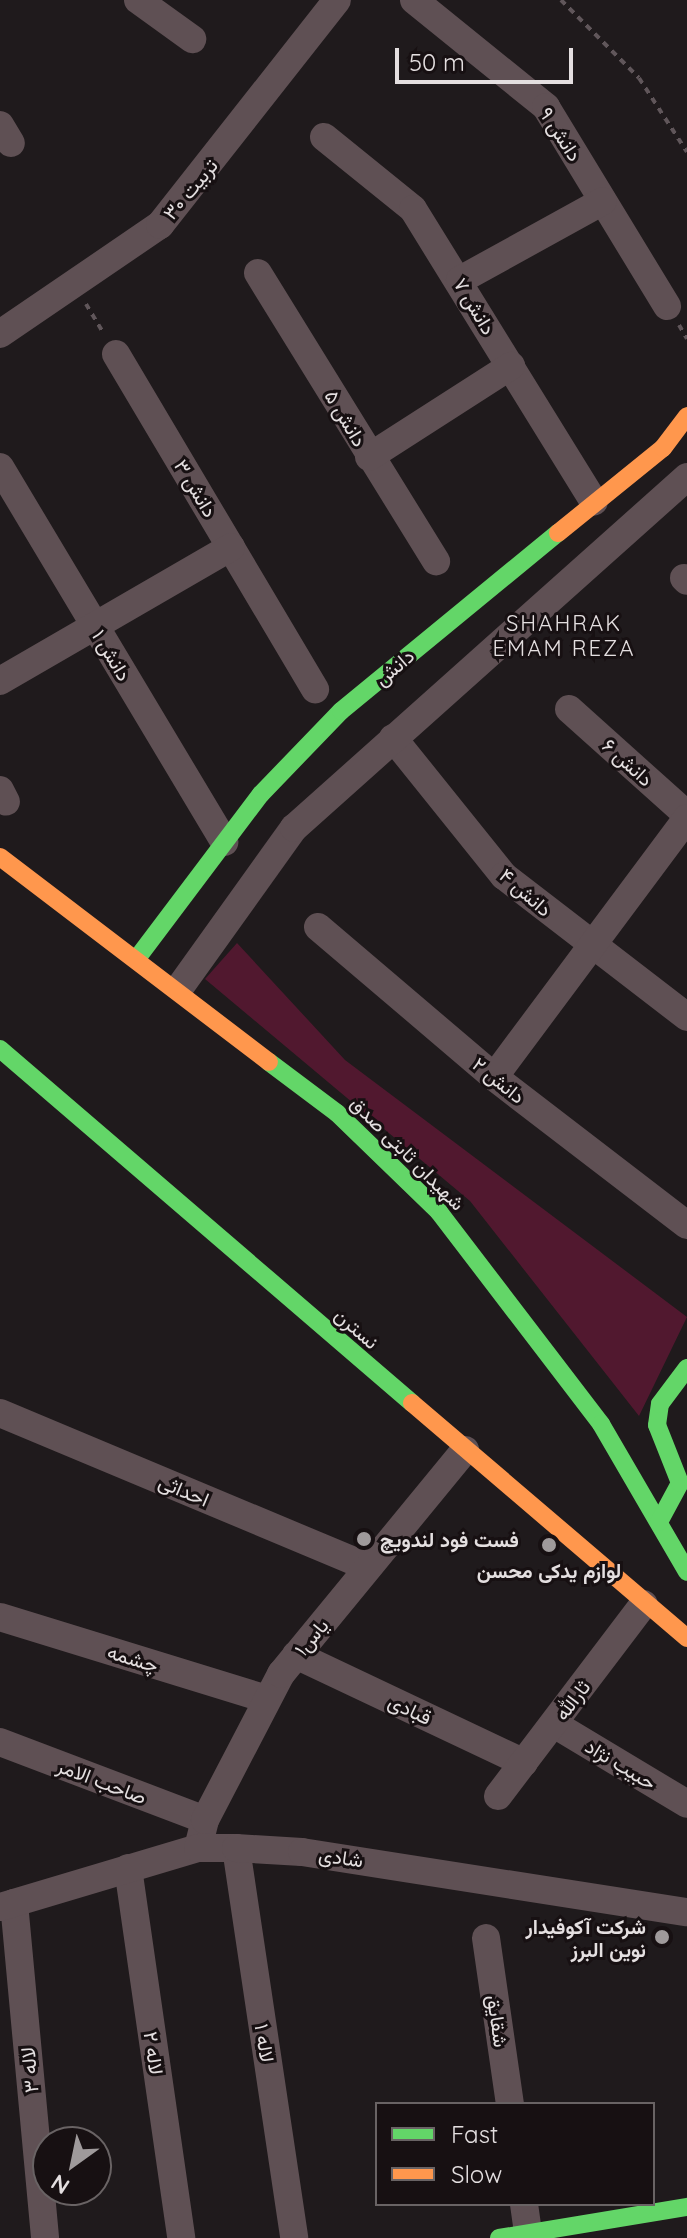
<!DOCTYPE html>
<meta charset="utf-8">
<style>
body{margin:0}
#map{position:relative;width:687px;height:2238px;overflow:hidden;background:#1f1a1c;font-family:Quicksand,Vazirmatn,sans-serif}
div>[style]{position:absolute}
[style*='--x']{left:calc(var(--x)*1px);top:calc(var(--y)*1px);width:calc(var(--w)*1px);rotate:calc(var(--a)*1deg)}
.green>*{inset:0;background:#51182f}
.path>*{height:4px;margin-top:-2px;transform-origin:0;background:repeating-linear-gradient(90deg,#60565a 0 6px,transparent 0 12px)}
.street>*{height:28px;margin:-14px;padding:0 14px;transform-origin:14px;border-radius:14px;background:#5f5054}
.fast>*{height:18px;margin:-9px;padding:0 9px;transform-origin:9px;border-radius:9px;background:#63d668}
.slow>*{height:18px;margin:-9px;padding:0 9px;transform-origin:9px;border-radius:9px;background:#ff974d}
.dots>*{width:22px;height:22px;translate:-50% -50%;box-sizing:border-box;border:4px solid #171012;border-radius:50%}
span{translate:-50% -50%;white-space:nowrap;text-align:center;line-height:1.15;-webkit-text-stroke:6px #171012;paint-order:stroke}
.street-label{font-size:20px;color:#e4dfe0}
.poi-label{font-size:20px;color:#e4dfe0;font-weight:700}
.left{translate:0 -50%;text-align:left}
.right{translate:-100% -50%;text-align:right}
.neighbourhood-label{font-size:22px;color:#e4dfe0;letter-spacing:2px}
.legend{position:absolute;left:375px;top:2102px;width:280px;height:104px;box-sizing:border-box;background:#171012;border:2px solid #696364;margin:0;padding:10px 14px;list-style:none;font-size:24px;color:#e4dfe0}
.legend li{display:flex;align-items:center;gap:16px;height:40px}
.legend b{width:40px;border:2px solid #696364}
.north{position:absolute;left:32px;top:2126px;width:80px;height:80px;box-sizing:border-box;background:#171012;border:2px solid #696364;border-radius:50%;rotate:213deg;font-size:22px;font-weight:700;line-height:32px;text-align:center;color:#e4dfe0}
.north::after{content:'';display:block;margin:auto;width:28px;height:36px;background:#9f9a9b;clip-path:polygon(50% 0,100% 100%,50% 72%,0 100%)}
.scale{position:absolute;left:395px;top:48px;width:178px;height:36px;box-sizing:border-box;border:4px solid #e4dfe0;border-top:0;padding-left:10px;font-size:24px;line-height:28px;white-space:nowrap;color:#e4dfe0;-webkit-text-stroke:6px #171012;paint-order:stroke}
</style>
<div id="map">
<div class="green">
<i style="clip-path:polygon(237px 943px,345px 1060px,687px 1317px,639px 1416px,470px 1201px,205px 979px)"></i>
</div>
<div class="path">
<i style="--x:561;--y:0;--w:110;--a:45"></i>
<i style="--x:639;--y:78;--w:88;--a:57"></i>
<i style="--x:86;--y:304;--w:35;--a:59"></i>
<i style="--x:679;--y:325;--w:16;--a:60"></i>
</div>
<div class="street">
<i style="--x:138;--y:0;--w:67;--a:35.8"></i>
<i style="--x:414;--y:0;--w:170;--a:39"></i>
<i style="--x:546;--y:107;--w:233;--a:58.7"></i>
<i style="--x:0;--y:125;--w:21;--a:59"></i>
<i style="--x:324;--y:137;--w:114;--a:39"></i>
<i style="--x:413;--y:209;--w:344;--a:58.3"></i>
<i style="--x:258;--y:273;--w:339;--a:58.3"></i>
<i style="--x:460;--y:280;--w:163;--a:-28.9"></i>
<i style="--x:0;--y:334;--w:194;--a:-34.3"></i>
<i style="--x:160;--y:225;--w:286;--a:-51.8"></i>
<i style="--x:116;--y:354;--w:390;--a:59.3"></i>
<i style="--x:369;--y:457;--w:169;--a:-32.7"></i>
<i style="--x:0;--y:467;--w:437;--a:59.1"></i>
<i style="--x:684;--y:578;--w:4;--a:45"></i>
<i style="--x:0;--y:681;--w:267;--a:-30.1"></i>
<i style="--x:569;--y:709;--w:159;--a:41.9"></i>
<i style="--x:393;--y:738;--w:177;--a:51.2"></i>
<i style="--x:504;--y:876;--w:231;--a:37.6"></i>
<i style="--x:0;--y:790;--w:13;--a:63"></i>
<i style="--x:318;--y:927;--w:231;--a:40.4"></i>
<i style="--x:494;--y:1077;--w:243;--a:37.5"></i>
<i style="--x:180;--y:987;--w:196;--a:-54.4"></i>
<i style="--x:294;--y:828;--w:527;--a:-41.77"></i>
<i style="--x:494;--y:1077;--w:323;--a:-53.3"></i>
<i style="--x:0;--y:1413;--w:399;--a:22.7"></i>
<i style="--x:0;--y:1617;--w:278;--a:17.1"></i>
<i style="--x:296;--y:1655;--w:252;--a:25.3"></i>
<i style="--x:554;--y:1724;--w:155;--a:31"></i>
<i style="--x:0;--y:1742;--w:219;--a:20.8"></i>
<i style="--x:498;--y:1796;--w:241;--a:-52.8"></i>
<i style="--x:198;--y:1848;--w:29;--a:-76"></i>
<i style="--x:205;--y:1820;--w:165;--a:-62.5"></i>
<i style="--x:281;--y:1674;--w:290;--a:-50.6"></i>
<i style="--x:236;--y:1848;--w:394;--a:81.5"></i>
<i style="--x:128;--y:1868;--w:374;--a:81.8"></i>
<i style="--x:14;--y:1903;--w:336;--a:84.7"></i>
<i style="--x:0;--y:1907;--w:207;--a:-16.6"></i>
<i style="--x:198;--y:1848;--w:38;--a:0"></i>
<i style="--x:236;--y:1848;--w:66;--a:3.5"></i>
<i style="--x:302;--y:1852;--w:390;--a:8.9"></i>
<i style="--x:486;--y:1938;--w:168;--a:81.8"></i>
<i style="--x:524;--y:2204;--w:30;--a:82"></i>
</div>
<div class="fast">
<i style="--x:138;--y:957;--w:204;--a:-53"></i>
<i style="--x:261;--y:794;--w:115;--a:-46.1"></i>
<i style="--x:341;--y:711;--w:281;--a:-39.4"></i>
<i style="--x:0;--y:1049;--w:543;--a:40.67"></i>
<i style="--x:269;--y:1062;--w:85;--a:36.9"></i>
<i style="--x:337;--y:1113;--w:142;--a:44.1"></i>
<i style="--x:439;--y:1212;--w:267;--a:52.6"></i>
<i style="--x:601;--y:1424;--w:171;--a:59.8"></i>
<i style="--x:659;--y:1522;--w:44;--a:-61.7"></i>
<i style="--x:680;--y:1483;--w:62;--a:-111.6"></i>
<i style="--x:657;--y:1425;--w:21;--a:-82"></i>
<i style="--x:660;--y:1404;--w:45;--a:-53.1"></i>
<i style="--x:499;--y:2238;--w:191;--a:-9.4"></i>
</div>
<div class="slow">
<i style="--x:558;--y:533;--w:135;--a:-39"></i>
<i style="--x:663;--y:448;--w:40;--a:-53"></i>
<i style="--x:0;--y:857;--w:338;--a:37.3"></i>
<i style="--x:412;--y:1403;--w:362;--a:40.5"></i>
</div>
<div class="dots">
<i style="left:364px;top:1539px;background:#9f9a9b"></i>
<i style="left:549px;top:1545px;background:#9f9a9b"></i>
<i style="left:662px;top:1937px;background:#9f9a9b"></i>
</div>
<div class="street-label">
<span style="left:561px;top:134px;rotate:57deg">دانش ۹</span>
<span style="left:190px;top:189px;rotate:-50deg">تربیت ۳۰</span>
<span style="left:475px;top:306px;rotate:59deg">دانش ۷</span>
<span style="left:346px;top:418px;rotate:59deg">دانش ۵</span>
<span style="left:196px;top:488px;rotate:59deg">دانش ۳</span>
<span style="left:112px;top:655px;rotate:59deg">دانش ۱</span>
<span style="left:394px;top:667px;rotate:-40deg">دانش</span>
<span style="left:628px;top:762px;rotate:42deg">دانش ۶</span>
<span style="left:526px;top:892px;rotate:41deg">دانش ۴</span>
<span style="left:499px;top:1080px;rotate:39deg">دانش ۲</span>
<span style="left:408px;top:1153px;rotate:45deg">شهیدان ثابتی صدق</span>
<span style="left:357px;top:1328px;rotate:41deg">نسترن</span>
<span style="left:184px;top:1490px;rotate:23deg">احداثی</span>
<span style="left:311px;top:1637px;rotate:-51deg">یاس۱</span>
<span style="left:133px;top:1658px;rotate:17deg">چشمه</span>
<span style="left:572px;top:1700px;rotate:-53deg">ثارالله</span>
<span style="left:410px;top:1709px;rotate:25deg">قبادی</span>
<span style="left:621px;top:1764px;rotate:31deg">حبیب نژاد</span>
<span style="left:102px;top:1781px;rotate:21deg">صاحب الامر</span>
<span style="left:341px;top:1857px;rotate:8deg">شادی</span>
<span style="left:498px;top:2021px;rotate:82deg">شقایق</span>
<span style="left:265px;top:2043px;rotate:81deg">لاله ۱</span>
<span style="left:154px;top:2053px;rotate:82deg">لاله ۲</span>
<span style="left:29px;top:2070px;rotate:-95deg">لاله ۳</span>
</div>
<div class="poi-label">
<span class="left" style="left:380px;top:1539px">فست فود لندویچ</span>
<span style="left:549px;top:1570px">لوازم یدکی محسن</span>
<span class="right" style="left:646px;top:1938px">شرکت آکوفیدار<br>نوین البرز</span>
</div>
<div class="neighbourhood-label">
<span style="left:564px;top:636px">SHAHRAK<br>EMAM REZA</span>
</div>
<ul class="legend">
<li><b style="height:10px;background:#63d668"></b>Fast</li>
<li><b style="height:10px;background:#ff974d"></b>Slow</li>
</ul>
<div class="north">N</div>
<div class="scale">50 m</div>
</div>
